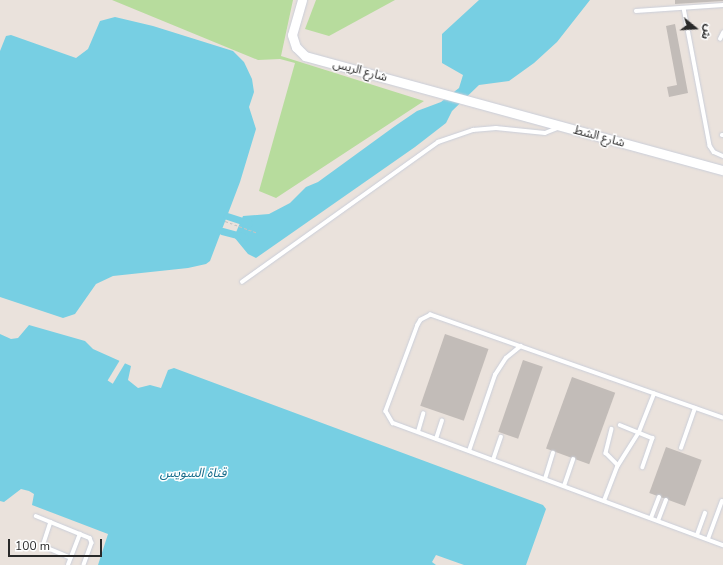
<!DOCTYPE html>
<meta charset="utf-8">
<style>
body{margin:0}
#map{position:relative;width:723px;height:565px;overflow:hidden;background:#eae2dc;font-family:"Nunito Sans","Noto Sans Arabic",sans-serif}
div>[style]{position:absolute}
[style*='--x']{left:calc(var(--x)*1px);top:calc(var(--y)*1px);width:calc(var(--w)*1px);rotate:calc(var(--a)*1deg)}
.green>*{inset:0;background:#b7dc9d}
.water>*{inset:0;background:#77cfe3}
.pier>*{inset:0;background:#eae2dc;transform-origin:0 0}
.canal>*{height:7px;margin:-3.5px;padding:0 3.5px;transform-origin:3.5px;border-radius:3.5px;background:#77cfe3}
.building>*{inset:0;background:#c2bcb8;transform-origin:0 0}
.path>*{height:1px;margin-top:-0.5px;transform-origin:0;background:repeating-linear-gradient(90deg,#c3c3c3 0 3px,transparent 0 5px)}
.roads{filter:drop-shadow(0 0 1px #caced9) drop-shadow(0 0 1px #caced9)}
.service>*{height:3.5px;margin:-1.75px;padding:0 1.75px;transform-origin:1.75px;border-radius:1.75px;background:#fff}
.tertiary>*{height:9px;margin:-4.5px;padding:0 4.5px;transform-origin:4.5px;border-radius:4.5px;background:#fff}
span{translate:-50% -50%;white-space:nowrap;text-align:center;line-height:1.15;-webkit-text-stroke:3px #fff;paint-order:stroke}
.street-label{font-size:12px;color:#292929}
.water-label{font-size:13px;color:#196e8c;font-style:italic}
.north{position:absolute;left:675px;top:8px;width:40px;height:40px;-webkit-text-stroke:3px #fff;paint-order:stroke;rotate:108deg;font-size:11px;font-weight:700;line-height:16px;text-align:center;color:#292929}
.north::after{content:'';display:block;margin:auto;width:14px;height:18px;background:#292929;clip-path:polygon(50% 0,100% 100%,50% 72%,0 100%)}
.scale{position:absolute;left:8px;top:539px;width:94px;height:18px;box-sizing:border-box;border:2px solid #292929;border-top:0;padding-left:5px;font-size:12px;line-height:14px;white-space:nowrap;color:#292929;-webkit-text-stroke:3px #fff;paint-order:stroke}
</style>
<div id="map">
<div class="green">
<i style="clip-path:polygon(112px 0,293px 0,281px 56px,424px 101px,276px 198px,259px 191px,295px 63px,280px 59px,258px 60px)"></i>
<i style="clip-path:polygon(316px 0,395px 0,329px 36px,305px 29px)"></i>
</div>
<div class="water">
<i style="clip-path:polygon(479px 0,590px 0,557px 42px,534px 63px,509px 81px,479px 85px,452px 111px,446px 123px,415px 147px,256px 258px,248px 254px,234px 237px,243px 216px,269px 214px,290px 203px,306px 187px,318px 182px,395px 126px,417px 111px,441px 102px,459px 88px,463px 75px,442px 63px,442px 34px)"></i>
<i style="clip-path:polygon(115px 17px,153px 26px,233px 51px,244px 62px,252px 79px,254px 92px,249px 107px,256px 129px,240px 182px,210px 261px,206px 264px,188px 268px,113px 276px,96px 284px,75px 314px,63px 318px,0 297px,0 51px,6px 36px,11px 35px,76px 58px,88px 49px,100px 21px)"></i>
<i style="clip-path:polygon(29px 325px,85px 341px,93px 349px,131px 366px,128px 380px,138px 388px,150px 385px,161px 388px,168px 370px,174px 368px,543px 505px,546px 509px,526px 565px,464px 565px,436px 555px,432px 562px,436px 565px,98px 565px,108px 534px,32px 505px,34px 494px,29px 491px,21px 489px,4px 502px,0 501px,0 334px,11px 339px,18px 338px)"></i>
</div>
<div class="pier">
<i style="left:120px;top:360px;width:6px;height:24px;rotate:31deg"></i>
</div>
<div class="canal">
<i style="--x:227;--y:216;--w:23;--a:18"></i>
<i style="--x:222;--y:231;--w:23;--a:15"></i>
</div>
<div class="building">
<i style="clip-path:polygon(675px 0,723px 0,723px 1px,675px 4px)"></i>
<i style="clip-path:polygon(675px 24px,688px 93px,669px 97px,667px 87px,677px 85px,666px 26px)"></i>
<i style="left:445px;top:334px;width:46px;height:76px;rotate:19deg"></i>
<i style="left:523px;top:360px;width:21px;height:76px;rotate:19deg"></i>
<i style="left:572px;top:377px;width:46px;height:76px;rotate:20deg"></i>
<i style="left:666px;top:447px;width:38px;height:49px;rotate:20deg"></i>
</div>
<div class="path">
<i style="--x:225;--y:221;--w:33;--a:20"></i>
</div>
<div class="roads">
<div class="service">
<i style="--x:684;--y:8;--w:140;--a:79.3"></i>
<i style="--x:710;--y:146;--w:7;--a:56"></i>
<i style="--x:714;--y:152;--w:10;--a:24"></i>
<i style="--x:636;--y:11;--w:87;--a:-3.9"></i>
<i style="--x:720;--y:39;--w:7;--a:-63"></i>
<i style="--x:722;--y:135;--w:1;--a:0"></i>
<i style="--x:242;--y:282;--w:241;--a:-35.5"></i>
<i style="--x:438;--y:142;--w:37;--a:-19"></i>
<i style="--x:473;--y:130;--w:23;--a:-5"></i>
<i style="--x:496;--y:128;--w:49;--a:5.8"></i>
<i style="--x:545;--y:133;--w:16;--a:-22"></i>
<i style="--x:723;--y:418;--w:310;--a:-160.6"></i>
<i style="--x:431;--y:315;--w:11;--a:153"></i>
<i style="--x:421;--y:320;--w:6;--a:121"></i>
<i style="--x:418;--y:325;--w:92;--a:110.4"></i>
<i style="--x:386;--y:411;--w:14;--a:60"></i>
<i style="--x:393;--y:423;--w:352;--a:20.3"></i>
<i style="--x:620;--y:425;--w:35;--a:22"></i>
<i style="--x:653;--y:438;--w:31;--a:109"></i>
<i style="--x:612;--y:429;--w:25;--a:104"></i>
<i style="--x:606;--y:453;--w:17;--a:45"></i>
<i style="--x:418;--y:432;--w:19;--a:-74"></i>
<i style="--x:436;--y:439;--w:19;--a:-72"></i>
<i style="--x:681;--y:448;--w:42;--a:-70.7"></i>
<i style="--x:469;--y:451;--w:80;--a:-71.1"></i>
<i style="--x:495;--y:375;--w:20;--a:-57"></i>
<i style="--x:506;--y:358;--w:19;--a:-39"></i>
<i style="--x:493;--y:460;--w:24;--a:-71"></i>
<i style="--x:545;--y:479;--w:27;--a:-73"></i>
<i style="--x:564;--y:486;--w:28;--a:-71"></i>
<i style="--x:604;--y:501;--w:36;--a:-69"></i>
<i style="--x:617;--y:467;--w:41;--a:-57.8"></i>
<i style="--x:639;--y:432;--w:41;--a:-68.5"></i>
<i style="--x:36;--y:516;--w:58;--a:22.2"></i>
<i style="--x:90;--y:538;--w:5;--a:68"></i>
<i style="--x:92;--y:543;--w:23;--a:110"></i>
<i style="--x:651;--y:518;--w:22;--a:-69"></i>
<i style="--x:658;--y:521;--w:22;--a:-69"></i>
<i style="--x:51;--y:522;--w:25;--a:108"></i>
<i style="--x:43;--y:546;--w:30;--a:23"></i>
<i style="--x:697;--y:535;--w:23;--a:-70"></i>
<i style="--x:708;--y:539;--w:40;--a:-69.8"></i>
<i style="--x:68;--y:565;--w:33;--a:-69"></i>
</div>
<div class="tertiary">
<i style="--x:302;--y:0;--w:36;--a:106"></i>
<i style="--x:292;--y:35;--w:13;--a:72"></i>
<i style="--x:296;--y:47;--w:13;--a:45"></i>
<i style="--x:305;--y:56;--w:433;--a:15.3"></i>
</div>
</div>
<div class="street-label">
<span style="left:360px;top:71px;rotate:15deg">شارع الريس</span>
<span style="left:599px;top:137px;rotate:15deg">شارع الشط</span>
</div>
<div class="water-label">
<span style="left:193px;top:473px">قناة السويس</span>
</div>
<div class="north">ش</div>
<div class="scale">100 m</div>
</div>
